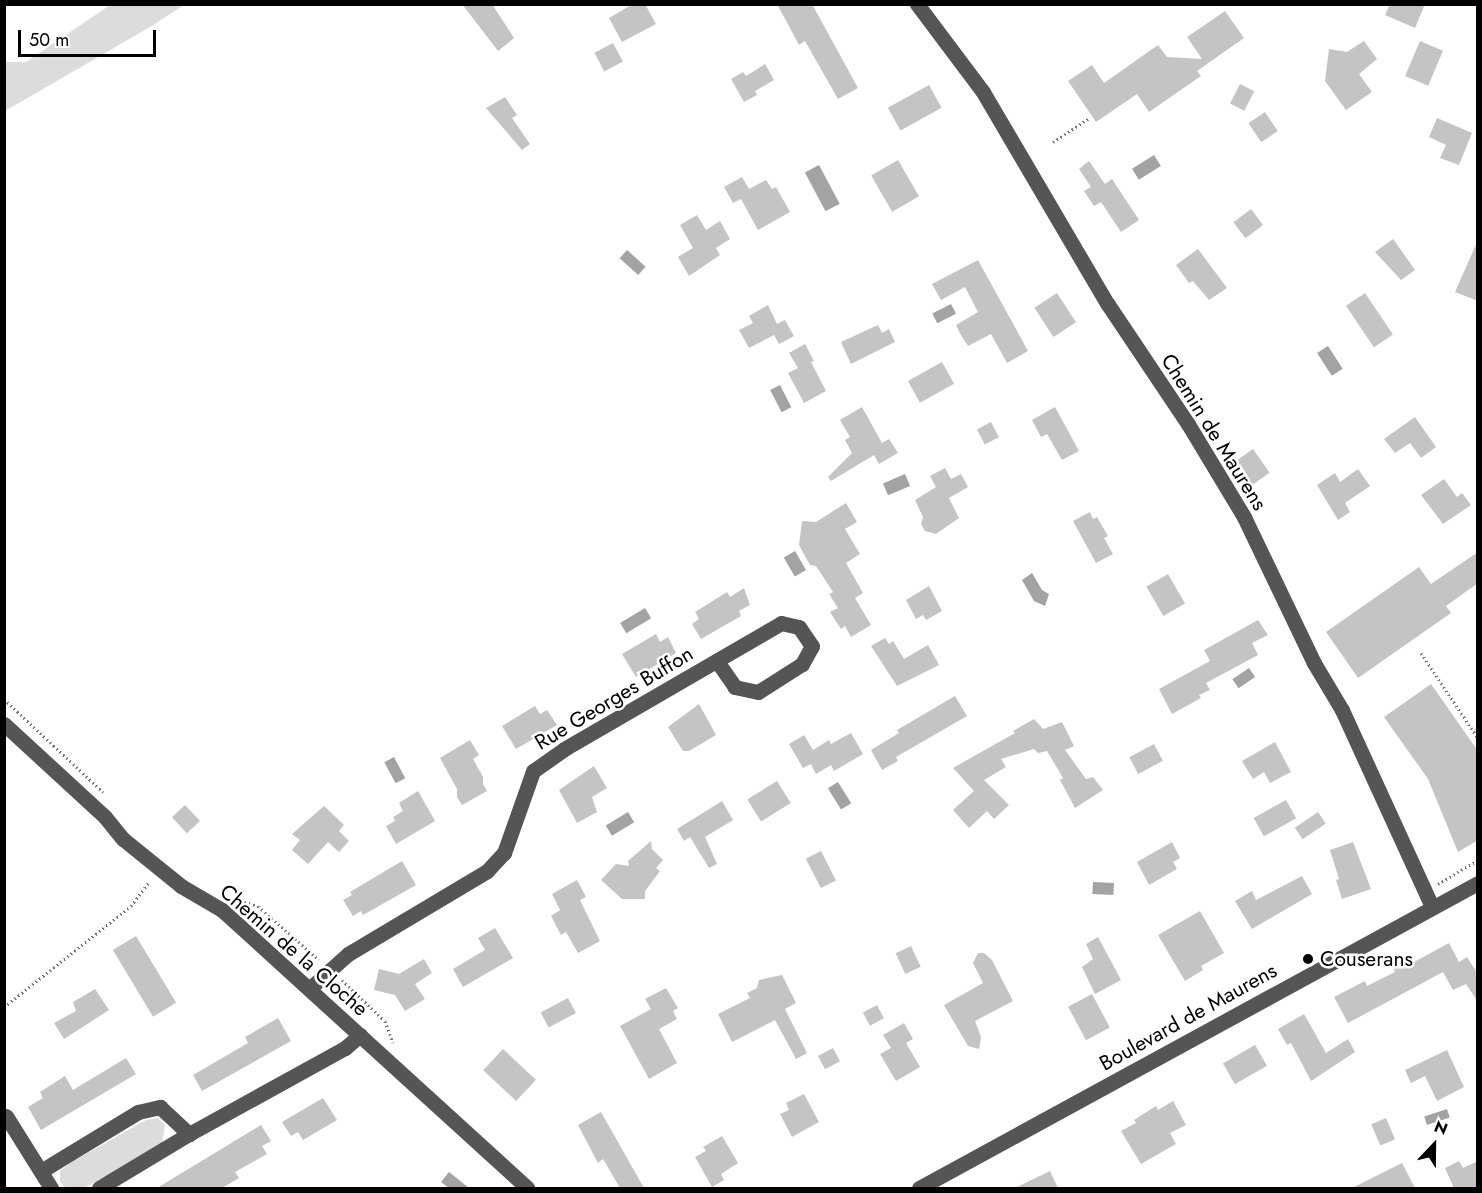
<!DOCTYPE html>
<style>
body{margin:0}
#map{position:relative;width:1482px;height:1193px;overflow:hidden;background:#fff;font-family:Jost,sans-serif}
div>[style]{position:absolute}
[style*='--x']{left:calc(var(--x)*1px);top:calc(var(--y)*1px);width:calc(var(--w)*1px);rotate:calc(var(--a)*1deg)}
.green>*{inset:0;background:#dcdcdc}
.water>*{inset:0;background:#a3a3a3;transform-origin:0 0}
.building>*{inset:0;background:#c4c4c4;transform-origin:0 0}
.path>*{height:3px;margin-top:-1.5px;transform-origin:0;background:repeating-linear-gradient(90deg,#777 0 1.5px,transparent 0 4.5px)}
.minor>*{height:15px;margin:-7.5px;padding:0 7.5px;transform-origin:7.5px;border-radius:7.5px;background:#555}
.dots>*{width:16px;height:16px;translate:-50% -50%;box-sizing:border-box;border:3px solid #fff;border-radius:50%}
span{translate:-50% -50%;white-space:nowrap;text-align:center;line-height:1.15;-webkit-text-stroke:5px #fff;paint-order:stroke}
.street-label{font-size:21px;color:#000}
.poi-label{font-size:21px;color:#000}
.left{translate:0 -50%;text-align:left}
.frame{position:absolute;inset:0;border:6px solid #000;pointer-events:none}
.north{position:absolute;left:1404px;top:1115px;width:60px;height:60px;-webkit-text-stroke:4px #fff;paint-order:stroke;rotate:22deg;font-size:16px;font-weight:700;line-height:24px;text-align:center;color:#000}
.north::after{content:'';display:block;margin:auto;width:21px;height:27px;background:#000;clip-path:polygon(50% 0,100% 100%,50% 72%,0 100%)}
.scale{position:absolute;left:18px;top:30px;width:138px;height:27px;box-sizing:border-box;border:3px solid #000;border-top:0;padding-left:8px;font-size:18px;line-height:21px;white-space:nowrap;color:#000;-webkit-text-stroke:4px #fff;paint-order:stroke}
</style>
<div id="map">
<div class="green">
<i style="clip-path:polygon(110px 5px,184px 5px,150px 27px,5px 111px,5px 62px,26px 62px)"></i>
<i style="clip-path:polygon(158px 1118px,165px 1125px,162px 1145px,84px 1188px,66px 1188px,60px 1182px,60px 1171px,72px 1162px,146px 1120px)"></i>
</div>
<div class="water">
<i style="left:1154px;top:155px;width:13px;height:26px;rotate:58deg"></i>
<i style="left:819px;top:165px;width:44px;height:16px;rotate:62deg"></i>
<i style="left:627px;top:250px;width:25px;height:11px;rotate:42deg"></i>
<i style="left:951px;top:304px;width:11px;height:21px;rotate:63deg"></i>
<i style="left:1328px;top:346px;width:27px;height:13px;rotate:57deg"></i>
<i style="left:780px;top:385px;width:25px;height:11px;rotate:63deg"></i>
<i style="left:905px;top:474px;width:13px;height:24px;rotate:67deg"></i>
<i style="left:795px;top:551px;width:22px;height:13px;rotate:60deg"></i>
<i style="clip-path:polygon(1032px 573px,1042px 590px,1049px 594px,1045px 606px,1034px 601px,1022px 580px)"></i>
<i style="left:645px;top:608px;width:12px;height:29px;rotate:59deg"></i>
<i style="left:1249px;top:668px;width:11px;height:20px;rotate:56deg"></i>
<i style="left:394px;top:757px;width:24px;height:11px;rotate:62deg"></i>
<i style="left:838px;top:782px;width:25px;height:12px;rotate:58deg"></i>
<i style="left:628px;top:812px;width:12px;height:26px;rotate:59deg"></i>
<i style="left:1093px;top:882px;width:21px;height:12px;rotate:3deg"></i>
<i style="left:1447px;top:1109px;width:9px;height:24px;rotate:72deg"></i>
<i style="clip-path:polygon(449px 1172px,469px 1188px,449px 1188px,441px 1182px)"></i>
</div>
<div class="building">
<i style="clip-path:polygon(462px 4px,492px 4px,514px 38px,498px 51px)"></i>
<i style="clip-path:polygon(633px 4px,645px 4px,656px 24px,622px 42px,609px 18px)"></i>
<i style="clip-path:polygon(777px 4px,812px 4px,858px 88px,838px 99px,805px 41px,799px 45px)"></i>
<i style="clip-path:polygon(1390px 4px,1425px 4px,1415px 28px,1385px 15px)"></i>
<i style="clip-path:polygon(1225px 11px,1244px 38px,1197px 71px,1201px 76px,1149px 112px,1137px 94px,1096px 122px,1068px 81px,1092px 65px,1104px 83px,1158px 45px,1167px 57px,1202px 59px,1187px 37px)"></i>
<i style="clip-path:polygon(1364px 41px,1377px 59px,1359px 74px,1372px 92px,1346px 110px,1325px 81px,1329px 49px,1347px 52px)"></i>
<i style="left:1420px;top:41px;width:25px;height:38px;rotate:23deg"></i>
<i style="left:613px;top:43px;width:21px;height:21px;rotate:62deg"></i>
<i style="clip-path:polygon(765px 64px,774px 80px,755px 91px,757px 95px,744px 102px,731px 79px,743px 72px,746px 76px)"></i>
<i style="left:1240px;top:84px;width:16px;height:22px;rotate:27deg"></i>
<i style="left:929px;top:85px;width:26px;height:47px;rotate:61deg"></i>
<i style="clip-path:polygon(505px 97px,517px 115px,512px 118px,530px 144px,522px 150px,486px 108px)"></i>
<i style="left:1265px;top:112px;width:23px;height:20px;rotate:56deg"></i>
<i style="clip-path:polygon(1437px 118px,1472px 133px,1459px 165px,1440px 158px,1446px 145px,1429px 137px)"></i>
<i style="left:898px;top:160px;width:42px;height:31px;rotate:60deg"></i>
<i style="clip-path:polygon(1089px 161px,1105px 184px,1112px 179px,1139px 220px,1121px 232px,1101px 202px,1094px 206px,1084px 191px,1091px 187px,1079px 169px)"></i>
<i style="clip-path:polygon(742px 177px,749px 189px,766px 180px,772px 189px,776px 187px,790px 212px,758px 230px,741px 199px,733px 203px,724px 187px)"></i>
<i style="left:1251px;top:209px;width:20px;height:22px;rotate:53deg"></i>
<i style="clip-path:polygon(697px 215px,706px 230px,720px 221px,730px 239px,716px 248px,720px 255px,689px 276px,678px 257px,693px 248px,680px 225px)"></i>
<i style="clip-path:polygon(1393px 239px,1415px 270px,1401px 280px,1375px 252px)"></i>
<i style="clip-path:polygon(1478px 240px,1478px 301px,1455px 292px)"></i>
<i style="clip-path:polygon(1198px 249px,1227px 288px,1209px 300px,1193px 281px,1189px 283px,1176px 265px)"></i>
<i style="clip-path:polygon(978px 260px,1028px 351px,1007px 363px,991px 334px,968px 346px,961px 335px,956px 325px,978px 312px,965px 287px,941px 300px,932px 284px)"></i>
<i style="left:1057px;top:293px;width:35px;height:27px;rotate:57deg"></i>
<i style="left:1365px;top:293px;width:50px;height:23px;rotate:56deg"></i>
<i style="clip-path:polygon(768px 305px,777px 324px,785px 320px,794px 336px,779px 344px,774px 335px,749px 348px,739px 330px,753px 323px,749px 316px)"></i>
<i style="clip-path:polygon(878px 325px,882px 333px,889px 329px,895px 342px,851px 364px,841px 342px)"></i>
<i style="clip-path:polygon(805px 344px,814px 361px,811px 362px,826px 391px,804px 403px,788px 373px,798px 368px,789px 353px)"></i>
<i style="left:942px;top:362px;width:25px;height:39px;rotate:61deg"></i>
<i style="clip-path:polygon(862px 407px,882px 443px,889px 439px,898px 453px,879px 464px,874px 455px,831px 481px,828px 477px,852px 453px,845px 440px,850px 437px,840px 420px)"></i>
<i style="clip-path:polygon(1055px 407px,1079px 451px,1062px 460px,1047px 434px,1041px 437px,1032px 420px)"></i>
<i style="clip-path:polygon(1415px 417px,1436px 447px,1421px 458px,1410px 443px,1395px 453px,1384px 439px)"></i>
<i style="left:991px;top:422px;width:17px;height:16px;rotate:62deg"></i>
<i style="left:1253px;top:449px;width:29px;height:24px;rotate:55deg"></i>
<i style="clip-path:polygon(945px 468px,951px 479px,961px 474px,968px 487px,949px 498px,959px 518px,936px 534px,925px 531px,921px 524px,923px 517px,915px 500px,936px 487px,930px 476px)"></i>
<i style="clip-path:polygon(1358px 469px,1370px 486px,1345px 503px,1350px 512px,1338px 520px,1317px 485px,1335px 473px,1340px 482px)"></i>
<i style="clip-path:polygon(1444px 479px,1457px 497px,1462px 493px,1471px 505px,1443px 524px,1421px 495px)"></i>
<i style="clip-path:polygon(846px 503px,857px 522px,845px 529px,860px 554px,846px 563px,863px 593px,855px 598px,871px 625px,851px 637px,845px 626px,841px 629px,830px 612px,838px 608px,829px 594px,833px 592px,816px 566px,810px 565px,799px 545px,802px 521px,816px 522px)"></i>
<i style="clip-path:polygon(1090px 512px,1093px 519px,1097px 517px,1108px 536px,1104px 538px,1113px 554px,1096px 563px,1073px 521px)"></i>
<i style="clip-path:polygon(1478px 552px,1478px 583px,1446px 606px,1451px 613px,1358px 678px,1326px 632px,1419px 567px,1431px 584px)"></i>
<i style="left:1168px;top:574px;width:34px;height:25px;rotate:60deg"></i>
<i style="clip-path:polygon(929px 586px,942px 611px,926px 620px,923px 615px,916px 619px,906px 600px)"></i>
<i style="clip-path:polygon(744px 588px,750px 605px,739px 611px,741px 616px,701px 639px,692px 624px,699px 619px,695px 612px,727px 592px,730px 597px)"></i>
<i style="clip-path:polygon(1258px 620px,1268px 635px,1252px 643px,1258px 655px,1206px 683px,1210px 690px,1199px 695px,1201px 698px,1172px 714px,1159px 689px,1210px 661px,1204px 650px)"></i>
<i style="clip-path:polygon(656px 634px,660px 642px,668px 637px,676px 653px,636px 677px,622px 654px)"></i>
<i style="clip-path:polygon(885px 638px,889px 644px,893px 641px,904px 659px,928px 645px,939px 665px,897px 686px,871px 646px)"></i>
<i style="clip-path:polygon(1431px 684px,1478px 751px,1478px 840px,1458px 852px,1428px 779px,1384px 717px)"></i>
<i style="clip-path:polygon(955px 696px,967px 716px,896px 757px,898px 761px,882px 770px,871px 750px,899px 733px,897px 730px)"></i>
<i style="clip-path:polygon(699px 704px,716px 735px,689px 751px,683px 751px,668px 727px)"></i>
<i style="clip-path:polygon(535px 706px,540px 714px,547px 710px,557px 725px,516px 749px,502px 726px)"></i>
<i style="clip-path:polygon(1034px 719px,1043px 729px,1062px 722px,1074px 746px,1065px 750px,1086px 779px,1093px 777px,1103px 790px,1075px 808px,1060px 780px,1063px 778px,1047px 751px,1038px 753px,1034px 749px,1001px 759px,1006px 767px,984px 780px,1009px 805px,994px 819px,987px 811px,969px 828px,953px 810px,974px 791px,953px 768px,1015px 733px,1013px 731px)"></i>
<i style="clip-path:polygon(851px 733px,863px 754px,834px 771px,831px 765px,816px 774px,811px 764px,803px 768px,789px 744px,804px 735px,813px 750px,829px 740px,831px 744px)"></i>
<i style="clip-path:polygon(470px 740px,479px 755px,473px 759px,483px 777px,483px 784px,487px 791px,462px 805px,457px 797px,457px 789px,440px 758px)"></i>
<i style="clip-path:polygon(1275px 742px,1291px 772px,1270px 783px,1264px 772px,1253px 779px,1242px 761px)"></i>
<i style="left:1154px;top:744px;width:19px;height:28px;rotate:62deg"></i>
<i style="clip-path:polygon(594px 766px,607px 788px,592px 797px,597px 812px,577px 823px,559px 790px)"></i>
<i style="left:777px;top:781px;width:26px;height:35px;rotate:58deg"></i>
<i style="clip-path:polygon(418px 791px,435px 821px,396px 844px,386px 826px,395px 821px,393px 817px,403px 811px,399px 803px)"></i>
<i style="left:1286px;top:800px;width:21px;height:37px;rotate:61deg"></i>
<i style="clip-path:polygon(722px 801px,733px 820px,705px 837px,717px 864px,709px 868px,690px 837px,684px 841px,677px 829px)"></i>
<i style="left:185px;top:805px;width:22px;height:18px;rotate:47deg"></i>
<i style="clip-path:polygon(324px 806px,344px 825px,339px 831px,349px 841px,339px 852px,328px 842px,308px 864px,292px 850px,300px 840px,292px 834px)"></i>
<i style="left:1318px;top:812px;width:14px;height:28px;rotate:56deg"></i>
<i style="clip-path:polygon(651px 841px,652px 849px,663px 860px,656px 868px,660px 871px,645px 891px,645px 899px,622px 899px,601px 880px,616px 864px,629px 866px,628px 861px)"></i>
<i style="clip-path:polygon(1172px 842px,1180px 858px,1173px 862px,1177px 869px,1149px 885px,1137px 862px)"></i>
<i style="clip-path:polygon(1353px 842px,1371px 889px,1342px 899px,1336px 880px,1339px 879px,1330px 850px)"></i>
<i style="left:821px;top:851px;width:33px;height:17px;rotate:63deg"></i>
<i style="clip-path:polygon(402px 861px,416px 885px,363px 915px,361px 911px,353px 916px,343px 900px,352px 895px,350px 892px)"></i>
<i style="clip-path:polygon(1302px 876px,1312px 894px,1252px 929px,1235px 901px,1252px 891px,1256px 900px)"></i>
<i style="clip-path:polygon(577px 880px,586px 897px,580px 900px,600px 941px,578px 953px,566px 932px,561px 935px,551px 916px,560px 910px,552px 894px)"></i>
<i style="clip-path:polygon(1200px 911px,1224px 953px,1201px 966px,1203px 970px,1185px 981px,1158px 935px)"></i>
<i style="clip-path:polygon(495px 928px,513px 958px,463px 987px,453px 969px,485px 950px,478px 938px)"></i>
<i style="left:136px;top:936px;width:78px;height:27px;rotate:59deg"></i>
<i style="clip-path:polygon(1098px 937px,1121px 980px,1095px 994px,1082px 967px,1093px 959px,1086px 944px)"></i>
<i style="clip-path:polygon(1449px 943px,1459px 962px,1467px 957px,1478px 974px,1478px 1002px,1466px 984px,1453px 990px,1443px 972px,1348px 1023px,1334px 997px,1365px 981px,1367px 986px,1395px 972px,1393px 967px,1412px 958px,1414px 962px)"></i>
<i style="left:911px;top:946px;width:23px;height:17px;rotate:65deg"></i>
<i style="clip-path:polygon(978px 953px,984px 953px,992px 960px,1013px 1001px,975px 1021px,981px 1037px,979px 1049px,968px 1046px,944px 1005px,983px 983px,973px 963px)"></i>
<i style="clip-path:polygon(424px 959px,432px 973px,415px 984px,425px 999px,405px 1011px,395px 995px,374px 990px,379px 969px,399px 974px)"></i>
<i style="clip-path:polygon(782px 975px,796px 1003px,785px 1009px,807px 1053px,796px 1059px,775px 1020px,732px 1042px,718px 1014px,750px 998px,747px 993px,757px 988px,759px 980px)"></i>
<i style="clip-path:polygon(666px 988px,678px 1008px,673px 1011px,677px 1019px,659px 1029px,677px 1063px,649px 1079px,620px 1026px,651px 1009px,645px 999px)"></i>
<i style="clip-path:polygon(95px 989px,109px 1010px,64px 1039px,54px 1023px,76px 1011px,73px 1002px)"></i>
<i style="left:1092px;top:994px;width:38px;height:27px;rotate:62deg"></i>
<i style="left:568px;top:998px;width:17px;height:31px;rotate:62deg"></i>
<i style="left:877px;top:1005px;width:15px;height:16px;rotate:62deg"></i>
<i style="clip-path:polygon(1304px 1014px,1326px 1053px,1348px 1039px,1355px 1052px,1311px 1081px,1291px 1043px,1287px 1045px,1278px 1029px)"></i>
<i style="clip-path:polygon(278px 1018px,291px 1041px,202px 1091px,193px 1075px,248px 1043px,245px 1037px)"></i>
<i style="clip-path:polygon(904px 1023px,913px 1039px,906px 1043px,920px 1067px,896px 1081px,880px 1054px,891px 1048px,883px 1035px)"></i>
<i style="left:1255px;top:1045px;width:24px;height:37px;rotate:60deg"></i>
<i style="left:833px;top:1048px;width:15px;height:17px;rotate:62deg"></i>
<i style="left:503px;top:1049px;width:45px;height:29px;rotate:43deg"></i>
<i style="clip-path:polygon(1447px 1050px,1464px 1087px,1437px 1101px,1425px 1076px,1411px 1083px,1405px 1070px)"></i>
<i style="clip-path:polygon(126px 1058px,136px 1074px,41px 1130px,28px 1107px,43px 1098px,40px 1092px,65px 1076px,73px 1090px)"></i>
<i style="clip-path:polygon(804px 1094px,819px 1122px,792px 1137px,780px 1114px,789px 1110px,786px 1103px)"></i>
<i style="clip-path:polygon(323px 1098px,337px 1120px,303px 1140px,298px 1132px,291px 1136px,282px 1122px)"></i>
<i style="clip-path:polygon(1173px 1101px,1186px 1125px,1170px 1133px,1176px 1144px,1141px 1164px,1121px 1131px,1136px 1123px,1134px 1120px,1156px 1106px,1158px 1110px)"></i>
<i style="clip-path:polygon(601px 1112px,644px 1188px,620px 1188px,603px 1159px,598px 1163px,578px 1125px)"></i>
<i style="left:1386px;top:1118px;width:23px;height:16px;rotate:67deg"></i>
<i style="clip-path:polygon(261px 1125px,271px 1141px,262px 1146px,267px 1154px,235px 1172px,239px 1178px,222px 1188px,157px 1188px)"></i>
<i style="clip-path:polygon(722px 1136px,738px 1163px,721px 1174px,724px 1180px,712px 1187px,695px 1157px,706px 1151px,703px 1147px)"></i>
<i style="clip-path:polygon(1459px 1161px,1463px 1168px,1478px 1161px,1478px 1188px,1454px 1188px,1445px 1168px)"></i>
<i style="clip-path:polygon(1402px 1163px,1415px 1188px,1352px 1188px)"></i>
<i style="clip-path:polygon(1050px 1171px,1058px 1188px,1015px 1188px)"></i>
</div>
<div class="path">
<i style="--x:1053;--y:142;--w:43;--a:-33.7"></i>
<i style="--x:1421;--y:653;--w:102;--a:56.2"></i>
<i style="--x:4;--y:699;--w:136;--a:43.2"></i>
<i style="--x:1438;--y:884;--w:47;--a:-31"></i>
<i style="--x:236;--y:899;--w:23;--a:18"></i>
<i style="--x:258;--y:906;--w:81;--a:41.5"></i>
<i style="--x:342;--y:980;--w:59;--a:43.6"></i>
<i style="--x:385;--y:1021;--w:23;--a:70"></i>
<i style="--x:4;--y:1007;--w:162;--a:-38.5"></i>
<i style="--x:131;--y:906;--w:31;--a:-53"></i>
</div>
<div class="minor">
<i style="--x:917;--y:4;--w:110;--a:53.1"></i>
<i style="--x:983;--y:92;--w:245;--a:59.6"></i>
<i style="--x:1107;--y:303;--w:146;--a:56.2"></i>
<i style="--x:1188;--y:424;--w:109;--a:58.9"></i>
<i style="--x:1244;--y:517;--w:162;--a:64.4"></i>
<i style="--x:1314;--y:663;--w:55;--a:59.2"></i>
<i style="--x:1342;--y:710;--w:217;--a:65.4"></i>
<i style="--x:4;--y:724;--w:137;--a:42.6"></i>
<i style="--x:105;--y:817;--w:28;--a:51"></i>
<i style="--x:123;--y:839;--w:75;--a:39"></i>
<i style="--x:181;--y:886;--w:48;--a:30.3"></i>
<i style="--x:222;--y:910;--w:413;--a:42.3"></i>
<i style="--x:309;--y:989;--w:52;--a:-41.9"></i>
<i style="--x:348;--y:954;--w:162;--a:-30.8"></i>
<i style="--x:487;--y:871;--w:25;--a:-47"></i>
<i style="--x:504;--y:853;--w:87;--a:-70.5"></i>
<i style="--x:533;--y:771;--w:38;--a:-35"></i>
<i style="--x:564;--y:749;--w:251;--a:-30.1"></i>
<i style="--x:781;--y:623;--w:18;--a:13"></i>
<i style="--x:799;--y:627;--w:23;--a:56"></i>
<i style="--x:812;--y:646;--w:21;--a:119"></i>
<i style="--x:802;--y:664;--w:52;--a:147.5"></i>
<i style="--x:758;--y:692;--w:24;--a:-168"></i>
<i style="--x:735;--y:687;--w:32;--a:-125"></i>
<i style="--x:6;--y:1116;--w:85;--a:58"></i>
<i style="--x:41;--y:1171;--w:114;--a:-31.3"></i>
<i style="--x:138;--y:1112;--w:23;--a:-13"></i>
<i style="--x:160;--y:1107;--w:40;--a:43"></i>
<i style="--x:99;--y:1188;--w:105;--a:-31"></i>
<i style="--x:189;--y:1134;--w:178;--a:-28.9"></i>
<i style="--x:345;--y:1048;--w:20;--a:-41"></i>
<i style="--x:919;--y:1188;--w:637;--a:-28.62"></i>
</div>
<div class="dots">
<i style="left:1308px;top:959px;background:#000"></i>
</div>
<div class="street-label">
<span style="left:1214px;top:432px;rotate:58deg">Chemin de Maurens</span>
<span style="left:614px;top:698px;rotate:-31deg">Rue Georges Buffon</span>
<span style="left:294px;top:950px;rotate:41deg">Chemin de la Cloche</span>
<span style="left:1188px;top:1017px;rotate:-29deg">Boulevard de Maurens</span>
</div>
<div class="poi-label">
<span class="left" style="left:1320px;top:959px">Couserans</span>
</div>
<div class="frame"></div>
<div class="north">N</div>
<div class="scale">50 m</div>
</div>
